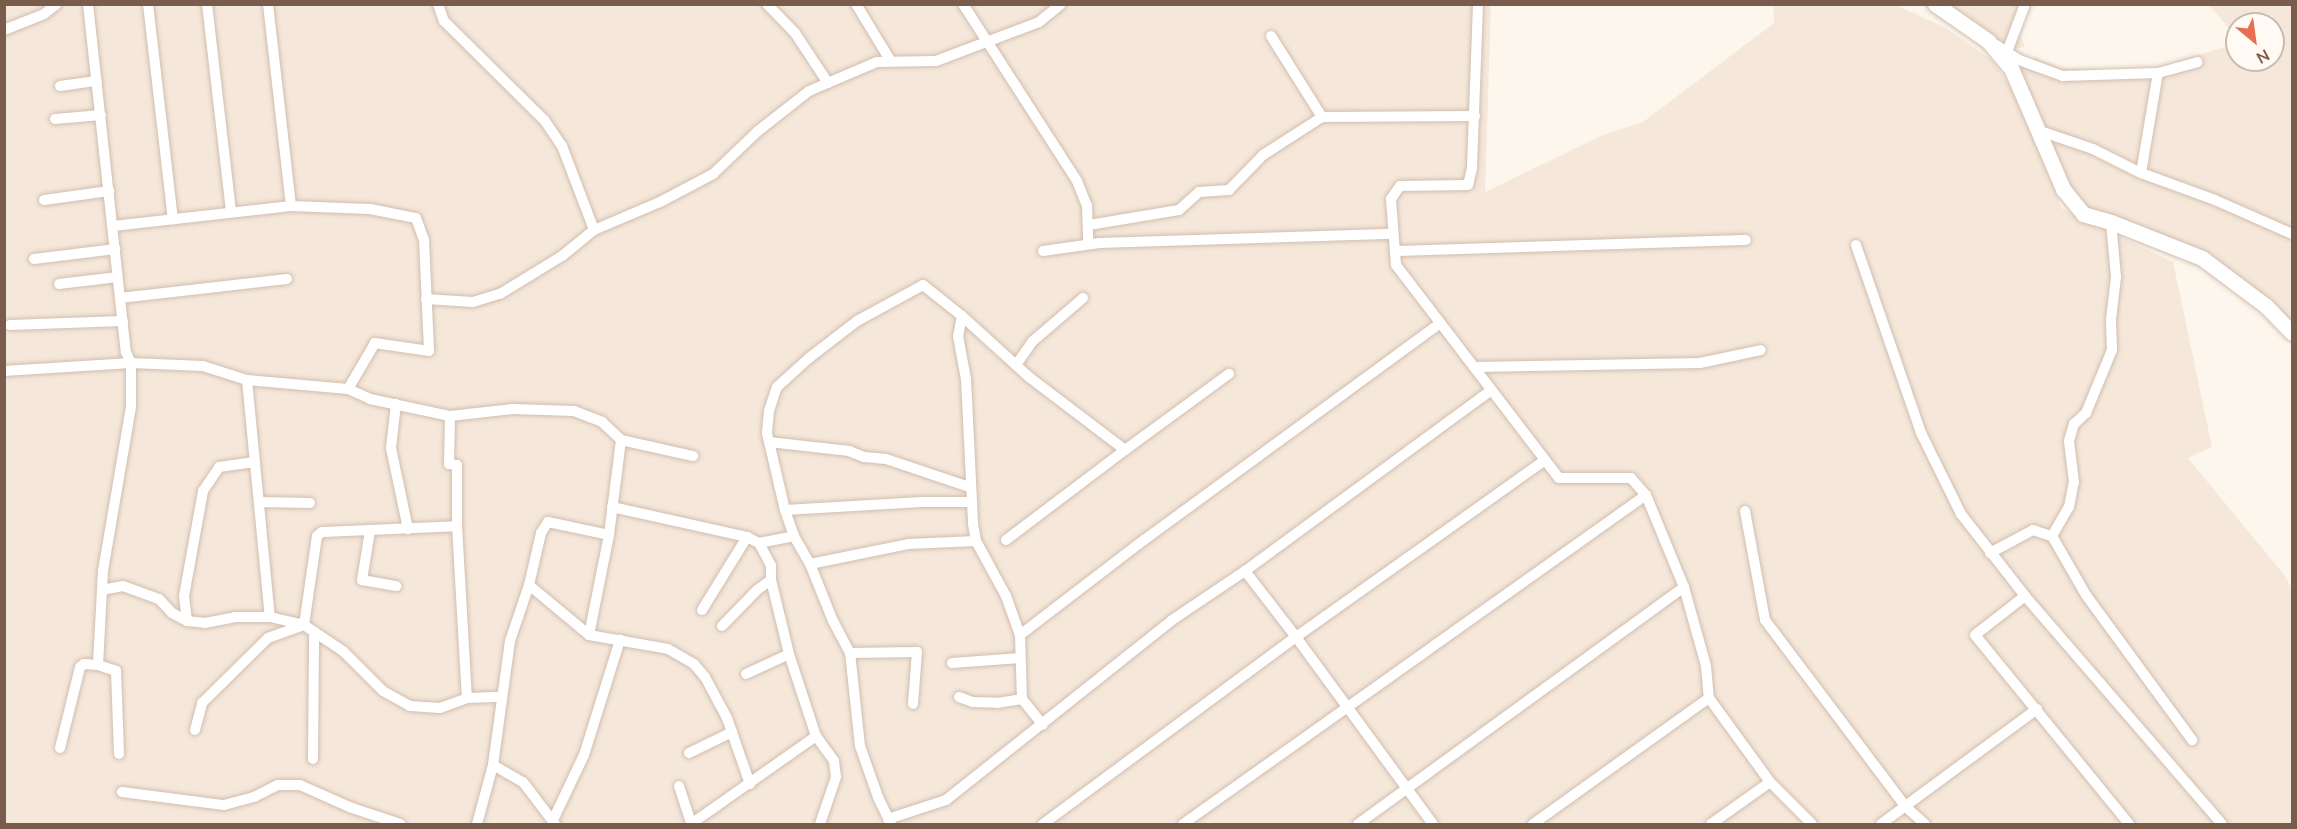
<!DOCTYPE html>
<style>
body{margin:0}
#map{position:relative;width:2297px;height:829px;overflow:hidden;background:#fdf6ec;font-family:"Nunito Sans",sans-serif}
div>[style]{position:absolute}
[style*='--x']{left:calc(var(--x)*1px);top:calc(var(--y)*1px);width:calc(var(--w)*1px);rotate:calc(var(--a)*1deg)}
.residential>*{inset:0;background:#f5e8da}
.roads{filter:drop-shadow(0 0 2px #d1beb0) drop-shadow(0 0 2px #d1beb0)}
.minor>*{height:10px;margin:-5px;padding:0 5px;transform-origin:5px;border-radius:5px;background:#fff}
.secondary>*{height:15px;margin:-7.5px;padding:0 7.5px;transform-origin:7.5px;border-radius:7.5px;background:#fff}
span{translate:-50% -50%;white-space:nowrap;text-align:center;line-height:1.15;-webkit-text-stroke:4.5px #fffaf3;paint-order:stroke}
.frame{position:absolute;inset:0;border:6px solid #7a5c4d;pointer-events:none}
.north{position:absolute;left:2225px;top:12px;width:60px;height:60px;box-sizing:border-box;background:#fffaf3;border:2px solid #cabbb1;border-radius:50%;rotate:151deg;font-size:16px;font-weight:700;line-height:24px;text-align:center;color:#7a5c4d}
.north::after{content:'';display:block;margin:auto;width:21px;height:27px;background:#e76f51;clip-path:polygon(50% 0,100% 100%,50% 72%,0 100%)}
</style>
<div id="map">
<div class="residential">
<i style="clip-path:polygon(5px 5px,1491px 5px,1485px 192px,1603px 135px,1643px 122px,1774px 23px,1773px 5px,1896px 5px,1946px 28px,1993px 61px,2018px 97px,2062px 209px,2173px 262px,2212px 447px,2188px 458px,2285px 576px,2292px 589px,2292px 824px,5px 824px)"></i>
<i style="clip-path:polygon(1921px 5px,2027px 5px,2018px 30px,2025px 47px,2011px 49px)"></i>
<i style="clip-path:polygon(2209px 5px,2292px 5px,2292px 329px,2261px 296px,2078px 203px,2064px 179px,2018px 68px,2035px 57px,2060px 68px,2103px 71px,2159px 67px,2237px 43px,2237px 60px,2273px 60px,2273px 24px,2237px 24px,2237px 38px)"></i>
</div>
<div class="roads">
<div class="minor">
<i style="--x:88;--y:4;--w:350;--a:83.8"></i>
<i style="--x:126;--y:352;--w:12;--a:66"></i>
<i style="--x:131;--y:363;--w:44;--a:90"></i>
<i style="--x:131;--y:407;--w:165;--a:99.7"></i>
<i style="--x:103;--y:570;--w:95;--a:93"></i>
<i style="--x:148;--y:4;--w:217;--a:83.4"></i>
<i style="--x:207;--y:4;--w:209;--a:83.4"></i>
<i style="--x:268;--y:4;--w:203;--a:83.5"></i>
<i style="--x:438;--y:4;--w:18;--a:71"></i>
<i style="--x:444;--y:21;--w:142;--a:44.7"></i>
<i style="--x:545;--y:121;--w:30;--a:56"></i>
<i style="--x:562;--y:146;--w:90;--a:69.1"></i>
<i style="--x:767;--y:4;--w:40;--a:46"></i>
<i style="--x:795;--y:33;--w:60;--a:56.6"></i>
<i style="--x:856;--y:4;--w:66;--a:58.7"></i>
<i style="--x:963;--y:4;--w:211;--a:57.2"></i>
<i style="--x:1077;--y:181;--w:27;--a:68"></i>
<i style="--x:1087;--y:206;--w:38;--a:88"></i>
<i style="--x:1478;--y:4;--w:164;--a:92.1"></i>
<i style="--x:1472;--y:168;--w:17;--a:103"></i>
<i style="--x:1468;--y:185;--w:68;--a:179.2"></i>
<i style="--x:1400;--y:186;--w:16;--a:125"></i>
<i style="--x:1391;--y:199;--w:66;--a:85.7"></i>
<i style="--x:1396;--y:265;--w:268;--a:52.6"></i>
<i style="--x:1559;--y:478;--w:72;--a:0"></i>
<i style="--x:1631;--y:478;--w:23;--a:49"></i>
<i style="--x:1646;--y:495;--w:100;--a:67.6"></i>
<i style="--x:1684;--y:587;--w:82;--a:74.4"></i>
<i style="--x:1706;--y:666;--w:32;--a:85"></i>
<i style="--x:1709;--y:698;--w:104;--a:54"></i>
<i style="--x:1770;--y:782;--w:59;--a:45"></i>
<i style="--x:4;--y:30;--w:43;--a:-21.8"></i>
<i style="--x:44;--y:14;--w:16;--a:-38"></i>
<i style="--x:1271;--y:36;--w:96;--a:57.8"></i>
<i style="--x:1996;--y:45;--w:27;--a:33"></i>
<i style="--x:2019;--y:60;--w:47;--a:20"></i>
<i style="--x:2063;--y:76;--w:95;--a:-1.8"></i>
<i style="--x:2158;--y:73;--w:41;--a:-15.4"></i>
<i style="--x:2007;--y:52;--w:51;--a:-69.4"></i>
<i style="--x:60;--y:86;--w:37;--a:-8"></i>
<i style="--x:55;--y:119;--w:46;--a:-5"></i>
<i style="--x:2040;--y:131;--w:56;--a:18.8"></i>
<i style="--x:2093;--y:149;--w:54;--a:26.6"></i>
<i style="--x:2141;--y:173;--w:79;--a:20"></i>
<i style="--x:2215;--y:200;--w:84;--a:23.8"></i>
<i style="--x:2141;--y:173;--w:101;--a:-80.4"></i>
<i style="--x:44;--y:200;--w:66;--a:-7.9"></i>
<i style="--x:1089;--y:225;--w:91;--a:-9.5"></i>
<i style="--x:1179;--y:210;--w:27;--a:-42"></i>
<i style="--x:1199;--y:192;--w:30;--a:-4"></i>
<i style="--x:1229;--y:190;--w:49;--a:-45.8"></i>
<i style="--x:1263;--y:155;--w:70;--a:-32.8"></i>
<i style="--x:1322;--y:117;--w:153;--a:-0.4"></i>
<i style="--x:113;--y:226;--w:179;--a:-6.4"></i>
<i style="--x:291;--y:206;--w:79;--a:2.2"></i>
<i style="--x:370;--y:209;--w:47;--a:11.1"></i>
<i style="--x:416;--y:218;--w:23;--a:70"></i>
<i style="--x:424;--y:240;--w:111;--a:87.4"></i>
<i style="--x:429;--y:351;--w:55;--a:-171.6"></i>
<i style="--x:375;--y:343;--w:53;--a:120.4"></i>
<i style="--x:1856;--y:245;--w:199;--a:70.9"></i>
<i style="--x:1921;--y:433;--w:90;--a:63.7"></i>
<i style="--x:1961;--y:514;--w:104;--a:52"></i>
<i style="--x:2025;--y:596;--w:301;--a:49.2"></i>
<i style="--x:1043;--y:251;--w:57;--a:-8.1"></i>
<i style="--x:1099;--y:243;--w:294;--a:-1.8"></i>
<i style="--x:1395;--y:251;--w:351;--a:-1.8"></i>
<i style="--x:34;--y:259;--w:82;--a:-7"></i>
<i style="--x:59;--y:284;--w:59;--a:-6.8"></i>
<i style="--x:120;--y:298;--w:168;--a:-6.5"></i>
<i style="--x:426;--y:299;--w:47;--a:3.7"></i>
<i style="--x:473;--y:302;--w:28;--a:-17"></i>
<i style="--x:500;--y:294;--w:73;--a:-31.5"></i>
<i style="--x:562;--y:256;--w:41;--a:-39.1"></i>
<i style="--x:594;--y:230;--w:72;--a:-23"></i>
<i style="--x:660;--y:202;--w:60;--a:-27.8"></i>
<i style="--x:713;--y:174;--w:62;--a:-43.7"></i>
<i style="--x:758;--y:131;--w:65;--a:-38.1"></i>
<i style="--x:809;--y:91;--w:74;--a:-23.1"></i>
<i style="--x:877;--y:62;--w:59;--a:-1"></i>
<i style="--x:936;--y:61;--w:110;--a:-20.7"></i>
<i style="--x:1039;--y:22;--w:28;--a:-39"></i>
<i style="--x:962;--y:316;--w:20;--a:101"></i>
<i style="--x:958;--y:336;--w:44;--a:79.5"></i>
<i style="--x:966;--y:379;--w:145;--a:87.2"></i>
<i style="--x:973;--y:524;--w:17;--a:80"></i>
<i style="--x:976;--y:541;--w:63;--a:61.4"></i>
<i style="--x:1006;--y:596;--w:41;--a:70.3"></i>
<i style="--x:1020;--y:635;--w:64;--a:88.2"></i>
<i style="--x:1022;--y:699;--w:33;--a:51"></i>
<i style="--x:10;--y:325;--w:113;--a:-2"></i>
<i style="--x:1016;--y:365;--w:29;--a:-55"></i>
<i style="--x:1033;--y:341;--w:66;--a:-40.7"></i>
<i style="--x:1474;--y:367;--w:226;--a:-1"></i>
<i style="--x:1700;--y:363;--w:62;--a:-12"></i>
<i style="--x:4;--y:371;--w:127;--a:-3.6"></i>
<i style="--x:131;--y:363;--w:72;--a:2.4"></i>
<i style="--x:203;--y:366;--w:46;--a:17.7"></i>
<i style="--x:247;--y:380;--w:101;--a:5.1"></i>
<i style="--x:348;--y:389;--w:24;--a:24"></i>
<i style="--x:370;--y:399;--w:82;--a:12"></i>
<i style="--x:450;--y:416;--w:63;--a:-6.3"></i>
<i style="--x:513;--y:409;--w:61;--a:1.9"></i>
<i style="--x:574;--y:411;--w:30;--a:21"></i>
<i style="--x:602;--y:422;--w:26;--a:43"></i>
<i style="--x:621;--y:440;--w:74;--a:12.5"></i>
<i style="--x:247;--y:380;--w:238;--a:84.5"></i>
<i style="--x:396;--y:404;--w:44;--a:96.5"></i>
<i style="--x:391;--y:448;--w:83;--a:78.1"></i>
<i style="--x:450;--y:416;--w:48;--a:91.2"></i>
<i style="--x:449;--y:464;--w:8;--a:7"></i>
<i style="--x:457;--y:465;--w:61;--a:90"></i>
<i style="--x:769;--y:442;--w:81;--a:6.4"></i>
<i style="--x:849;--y:451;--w:16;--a:22"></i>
<i style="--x:864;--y:457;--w:22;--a:5"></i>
<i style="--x:886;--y:459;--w:88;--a:18.6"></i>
<i style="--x:259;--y:502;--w:51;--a:1.1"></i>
<i style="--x:612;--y:507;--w:138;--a:12.5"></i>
<i style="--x:747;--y:537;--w:13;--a:27"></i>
<i style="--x:759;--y:543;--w:36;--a:-11"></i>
<i style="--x:785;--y:510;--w:137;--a:-3.3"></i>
<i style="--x:922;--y:502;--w:49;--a:0"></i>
<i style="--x:1745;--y:511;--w:111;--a:79.6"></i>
<i style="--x:1765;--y:620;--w:234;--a:53"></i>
<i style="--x:1906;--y:807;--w:25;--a:42"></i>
<i style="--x:370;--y:531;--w:50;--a:99.3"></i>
<i style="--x:362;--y:580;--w:35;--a:10"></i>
<i style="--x:2052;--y:536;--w:34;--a:-60"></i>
<i style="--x:2069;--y:507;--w:25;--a:-79"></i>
<i style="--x:2074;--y:482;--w:41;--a:-97"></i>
<i style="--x:2069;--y:441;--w:18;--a:-74"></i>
<i style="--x:2074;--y:424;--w:16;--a:-43"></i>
<i style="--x:2086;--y:413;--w:68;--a:-67.6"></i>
<i style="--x:2112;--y:350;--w:30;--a:-92"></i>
<i style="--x:2111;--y:320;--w:43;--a:-83.4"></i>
<i style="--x:2116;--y:277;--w:55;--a:-95.2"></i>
<i style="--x:1006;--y:540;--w:149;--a:-37.1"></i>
<i style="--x:759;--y:543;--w:26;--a:62"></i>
<i style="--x:771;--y:566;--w:14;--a:90"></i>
<i style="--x:771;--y:580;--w:76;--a:76.3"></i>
<i style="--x:789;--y:654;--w:86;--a:71.8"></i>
<i style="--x:816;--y:736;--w:31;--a:54"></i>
<i style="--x:834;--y:761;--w:16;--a:83"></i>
<i style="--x:836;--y:777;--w:50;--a:108.8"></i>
<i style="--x:1990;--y:553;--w:49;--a:-28.1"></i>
<i style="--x:2033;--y:530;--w:20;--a:18"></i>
<i style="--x:2052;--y:536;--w:68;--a:60"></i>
<i style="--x:2086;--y:595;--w:180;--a:53.8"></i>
<i style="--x:810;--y:564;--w:100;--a:-11.5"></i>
<i style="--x:908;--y:544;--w:68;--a:-2.5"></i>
<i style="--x:1245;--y:571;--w:83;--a:52.3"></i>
<i style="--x:1296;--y:637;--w:232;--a:53.8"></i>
<i style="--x:529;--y:585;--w:78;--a:39.8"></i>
<i style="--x:589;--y:635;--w:80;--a:10"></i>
<i style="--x:668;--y:649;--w:30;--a:30"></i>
<i style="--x:694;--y:664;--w:17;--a:50"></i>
<i style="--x:705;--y:677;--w:47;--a:61.8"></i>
<i style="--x:727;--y:718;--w:70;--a:70.8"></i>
<i style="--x:102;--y:590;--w:21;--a:-11"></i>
<i style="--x:123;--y:586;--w:38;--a:20"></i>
<i style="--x:159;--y:599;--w:19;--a:47"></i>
<i style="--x:172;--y:613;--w:17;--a:28"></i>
<i style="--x:187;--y:621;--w:18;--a:6"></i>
<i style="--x:205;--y:623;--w:31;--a:-11"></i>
<i style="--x:235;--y:617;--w:35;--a:0"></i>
<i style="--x:270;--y:617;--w:35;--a:13"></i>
<i style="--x:304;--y:625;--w:47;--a:33.7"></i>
<i style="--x:343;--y:651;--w:57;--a:45"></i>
<i style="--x:383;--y:691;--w:31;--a:29"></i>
<i style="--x:410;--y:706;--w:30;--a:4"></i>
<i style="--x:440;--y:708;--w:29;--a:-20"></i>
<i style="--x:467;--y:698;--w:33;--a:-2"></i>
<i style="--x:2025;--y:596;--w:63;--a:142"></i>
<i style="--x:1975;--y:635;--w:244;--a:50.8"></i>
<i style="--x:702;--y:610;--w:86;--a:-58.3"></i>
<i style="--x:187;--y:621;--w:25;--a:-97"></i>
<i style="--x:184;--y:596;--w:107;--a:-79.7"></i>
<i style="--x:203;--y:491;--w:29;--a:-56"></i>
<i style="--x:219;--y:467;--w:36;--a:-8"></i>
<i style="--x:722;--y:626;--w:50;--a:-45.8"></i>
<i style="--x:757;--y:590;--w:17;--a:-36"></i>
<i style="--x:589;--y:635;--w:102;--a:-78.7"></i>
<i style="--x:609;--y:535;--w:96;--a:-82.8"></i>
<i style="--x:1020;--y:635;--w:156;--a:-37.5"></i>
<i style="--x:1144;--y:540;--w:367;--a:-36.2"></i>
<i style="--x:850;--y:653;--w:67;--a:-0.9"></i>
<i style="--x:917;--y:652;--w:52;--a:94.4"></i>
<i style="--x:952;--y:663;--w:68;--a:-4.2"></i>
<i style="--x:746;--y:674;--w:47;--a:-24.9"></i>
<i style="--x:959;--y:697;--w:15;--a:20"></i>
<i style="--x:973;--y:702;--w:24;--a:2"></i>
<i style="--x:997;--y:703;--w:25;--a:-9"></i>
<i style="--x:195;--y:730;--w:28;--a:-75"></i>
<i style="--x:202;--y:703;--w:93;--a:-44.6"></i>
<i style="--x:268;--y:638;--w:38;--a:-20"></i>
<i style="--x:304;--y:625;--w:90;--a:-81.7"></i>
<i style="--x:317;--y:536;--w:6;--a:-39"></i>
<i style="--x:322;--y:532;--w:135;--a:-2.5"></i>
<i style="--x:457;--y:526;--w:172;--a:86.7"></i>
<i style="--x:60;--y:748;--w:83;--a:-76.1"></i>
<i style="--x:80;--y:667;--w:5;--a:-37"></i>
<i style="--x:84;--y:664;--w:14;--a:4"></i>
<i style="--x:98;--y:665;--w:19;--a:18"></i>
<i style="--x:116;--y:671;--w:83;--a:87.9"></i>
<i style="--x:689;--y:753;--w:48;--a:-26"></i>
<i style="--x:313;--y:759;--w:127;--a:-89.5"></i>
<i style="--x:493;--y:765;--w:34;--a:30"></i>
<i style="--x:523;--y:782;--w:53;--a:52.7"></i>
<i style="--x:679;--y:786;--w:40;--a:72"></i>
<i style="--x:122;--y:792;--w:103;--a:7.3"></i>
<i style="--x:224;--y:805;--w:31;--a:-15"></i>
<i style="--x:254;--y:797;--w:27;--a:-27"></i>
<i style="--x:278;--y:785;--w:22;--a:0"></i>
<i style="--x:300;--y:785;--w:57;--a:23.9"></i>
<i style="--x:352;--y:808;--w:51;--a:18.4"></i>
<i style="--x:888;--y:819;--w:61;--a:-18.1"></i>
<i style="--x:946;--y:800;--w:289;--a:-38.5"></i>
<i style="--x:1172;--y:620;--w:88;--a:-33.9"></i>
<i style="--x:1245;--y:571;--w:305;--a:-36.3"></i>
<i style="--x:553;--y:820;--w:72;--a:-64.5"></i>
<i style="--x:584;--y:755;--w:121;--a:-72.6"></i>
<i style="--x:477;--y:824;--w:61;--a:-74.8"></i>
<i style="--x:493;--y:765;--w:125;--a:-82.2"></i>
<i style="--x:510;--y:641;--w:59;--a:-71.3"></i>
<i style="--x:529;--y:585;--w:53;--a:-77"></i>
<i style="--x:541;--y:533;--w:13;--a:-58"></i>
<i style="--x:548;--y:522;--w:62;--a:12"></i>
<i style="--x:691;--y:824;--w:153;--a:-35.1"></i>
<i style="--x:891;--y:824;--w:30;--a:-116"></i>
<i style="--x:878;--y:797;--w:54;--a:-109.4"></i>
<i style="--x:860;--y:746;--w:94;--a:-96.1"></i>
<i style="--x:850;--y:653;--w:36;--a:-118"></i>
<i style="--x:833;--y:621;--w:61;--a:-112"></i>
<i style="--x:810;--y:564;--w:32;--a:-120"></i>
<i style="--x:794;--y:536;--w:28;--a:-109"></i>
<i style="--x:785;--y:510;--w:79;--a:-103.2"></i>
<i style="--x:767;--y:433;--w:22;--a:-85"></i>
<i style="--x:769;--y:411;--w:25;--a:-72"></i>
<i style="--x:777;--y:387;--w:43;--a:-42.2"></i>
<i style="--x:809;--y:358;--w:61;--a:-37.6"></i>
<i style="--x:857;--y:321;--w:75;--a:-28.6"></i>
<i style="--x:923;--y:285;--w:50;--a:38.5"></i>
<i style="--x:962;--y:316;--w:91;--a:42.3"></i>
<i style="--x:1029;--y:377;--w:121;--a:37.2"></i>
<i style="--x:1125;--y:450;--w:129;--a:-36.2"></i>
<i style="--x:1043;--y:824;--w:315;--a:-36.5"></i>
<i style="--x:1296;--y:637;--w:305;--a:-35.4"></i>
<i style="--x:1183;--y:824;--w:568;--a:-35.4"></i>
<i style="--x:1358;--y:824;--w:403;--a:-36"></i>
<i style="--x:1533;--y:824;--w:216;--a:-35.6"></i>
<i style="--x:1711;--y:824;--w:72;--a:-35.4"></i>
<i style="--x:1881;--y:824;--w:194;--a:-36.4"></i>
</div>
<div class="secondary">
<i style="--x:1935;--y:4;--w:65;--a:34.9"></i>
<i style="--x:1988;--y:41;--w:35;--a:50"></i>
<i style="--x:2011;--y:68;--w:132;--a:66.7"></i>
<i style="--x:2063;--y:189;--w:32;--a:51"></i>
<i style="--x:2083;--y:214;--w:29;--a:16"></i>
<i style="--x:2111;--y:222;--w:98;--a:21.6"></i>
<i style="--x:2202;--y:258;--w:80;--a:36.9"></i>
<i style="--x:2266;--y:306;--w:37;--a:46"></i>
</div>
</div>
<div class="frame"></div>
<div class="north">N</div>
</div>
